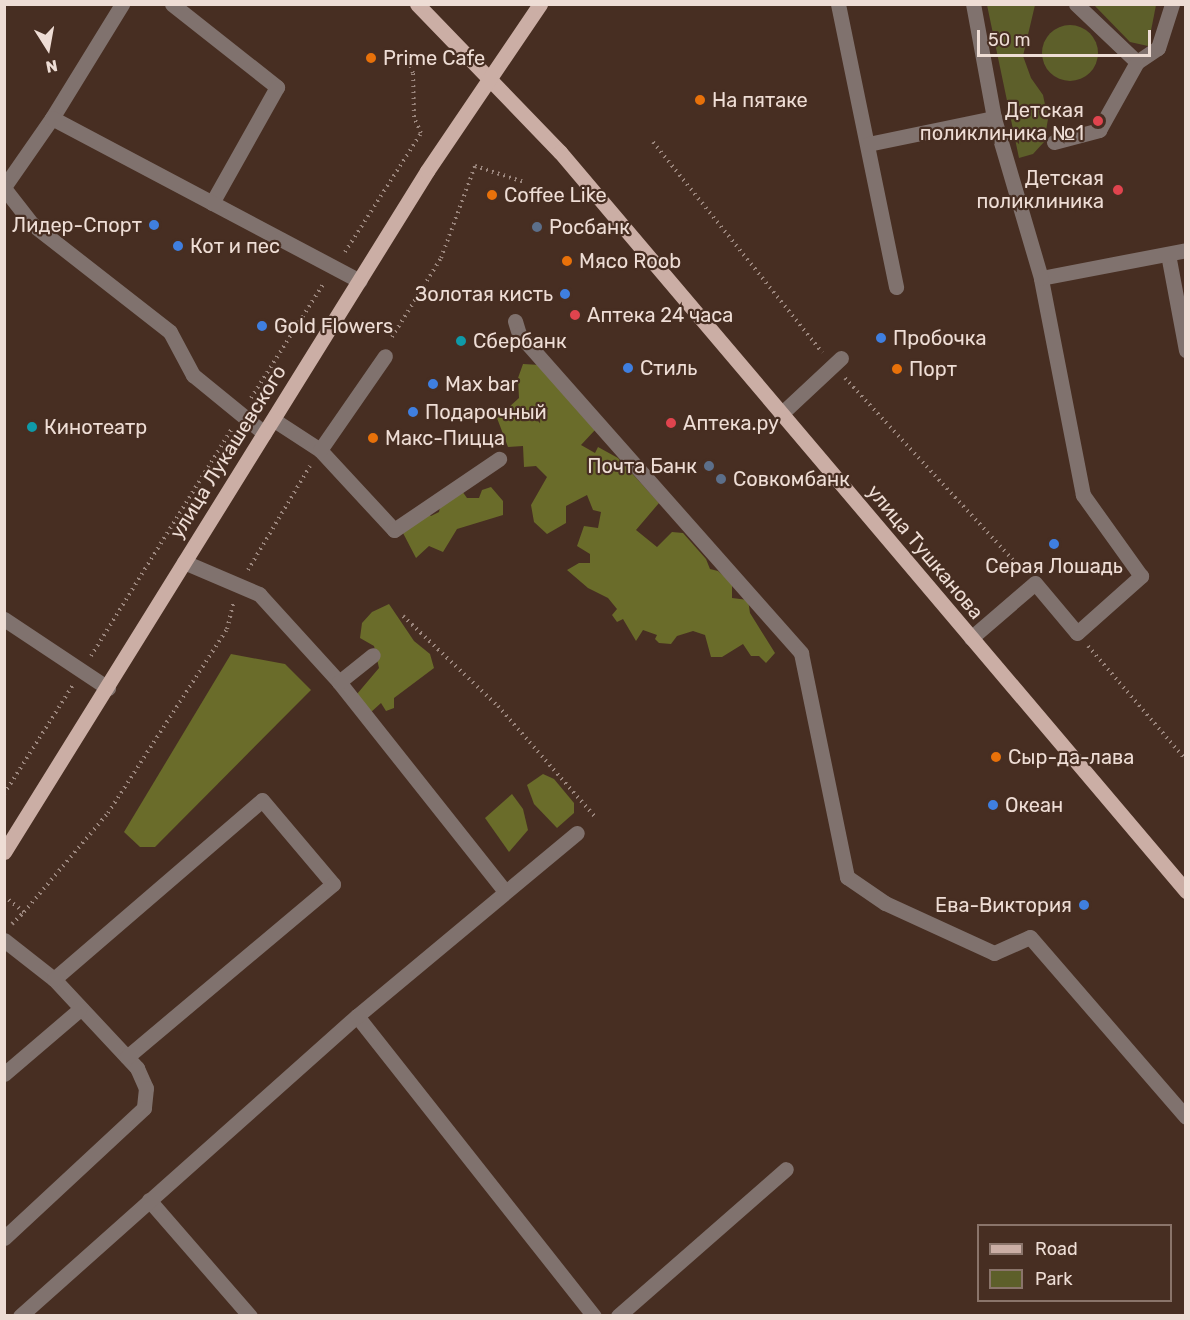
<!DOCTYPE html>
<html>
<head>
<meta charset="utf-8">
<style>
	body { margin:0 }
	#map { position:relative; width:1190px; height:1320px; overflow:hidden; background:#472e22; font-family:Rubik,sans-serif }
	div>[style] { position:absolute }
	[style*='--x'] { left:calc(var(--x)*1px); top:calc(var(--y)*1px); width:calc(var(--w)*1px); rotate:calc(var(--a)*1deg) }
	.green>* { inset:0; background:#5d5f2a }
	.round { border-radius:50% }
	.forest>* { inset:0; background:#6a6c2a }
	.path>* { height:4px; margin-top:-2px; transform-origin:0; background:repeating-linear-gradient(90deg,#9b867d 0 1.5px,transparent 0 6px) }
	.minor>* { height:15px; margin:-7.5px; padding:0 7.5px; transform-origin:7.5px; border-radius:7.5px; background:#80726e }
	.major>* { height:15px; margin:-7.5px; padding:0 7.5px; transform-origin:7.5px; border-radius:7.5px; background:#cbaea5 }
	.dots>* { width:16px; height:16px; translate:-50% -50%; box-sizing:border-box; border:3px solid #472e22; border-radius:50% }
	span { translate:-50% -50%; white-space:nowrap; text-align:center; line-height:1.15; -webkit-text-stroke:4.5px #472e22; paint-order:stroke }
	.poi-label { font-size:20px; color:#eeddd5 }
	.left { translate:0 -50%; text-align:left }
	.right { translate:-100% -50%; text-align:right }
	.street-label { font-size:20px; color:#eeddd5 }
	.frame { position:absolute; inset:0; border:6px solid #eeddd5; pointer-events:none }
	.legend { position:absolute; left:977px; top:1224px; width:195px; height:78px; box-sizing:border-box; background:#472e22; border:2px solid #8a746a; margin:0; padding:8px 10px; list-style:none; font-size:18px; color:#eeddd5 }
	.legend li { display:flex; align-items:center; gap:12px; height:30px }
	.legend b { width:30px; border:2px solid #8a746a }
	.north { position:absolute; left:18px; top:18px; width:60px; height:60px; -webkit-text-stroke:4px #472e22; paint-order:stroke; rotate:169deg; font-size:16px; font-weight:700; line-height:24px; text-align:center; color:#eeddd5 }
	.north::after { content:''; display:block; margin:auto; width:21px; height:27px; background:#eeddd5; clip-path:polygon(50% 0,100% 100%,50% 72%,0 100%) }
	.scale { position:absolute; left:977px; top:30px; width:174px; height:27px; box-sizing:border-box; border:3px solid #eeddd5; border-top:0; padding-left:8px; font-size:18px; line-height:21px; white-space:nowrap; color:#eeddd5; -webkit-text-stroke:4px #472e22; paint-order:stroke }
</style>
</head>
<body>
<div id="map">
	<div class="green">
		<i style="clip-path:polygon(987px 5px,1035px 5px,1023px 56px,1031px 78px,1043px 95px,1048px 119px,1044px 142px,1033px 154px,1019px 158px)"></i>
		<i style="clip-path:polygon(1094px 5px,1156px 5px,1148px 46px,1130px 42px)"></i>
		<i class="round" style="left:1042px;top:25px;width:56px;height:56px"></i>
	</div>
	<div class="forest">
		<i style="clip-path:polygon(523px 364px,540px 365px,595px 430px,581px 445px,595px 453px,598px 447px,618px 458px,659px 503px,636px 530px,657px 547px,672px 532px,683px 533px,706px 559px,710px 569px,718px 571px,732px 583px,732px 598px,748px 600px,750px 613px,775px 653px,766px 663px,759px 656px,751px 656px,743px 644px,722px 657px,711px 657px,705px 635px,693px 631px,677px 636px,671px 644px,659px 643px,655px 639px,657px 635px,643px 630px,636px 641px,623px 619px,617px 622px,612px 615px,617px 609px,608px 598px,588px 588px,567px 570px,579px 563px,590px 563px,590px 554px,577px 546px,584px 526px,598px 528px,601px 512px,593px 510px,587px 495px,566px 506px,566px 523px,547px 534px,534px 522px,531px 505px,547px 477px,536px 466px,524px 467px,523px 446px,508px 447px,497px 418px,519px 398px,518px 378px)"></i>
		<i style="clip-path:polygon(491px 487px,503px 501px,503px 515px,457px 529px,443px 552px,429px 546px,416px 558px,403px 533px,405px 524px,421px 509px,431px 516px,439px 512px,440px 507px,462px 491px,467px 498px,479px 498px,482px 490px)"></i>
		<i style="clip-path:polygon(389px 604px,414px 641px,430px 654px,434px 668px,394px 698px,394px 708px,386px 711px,381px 703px,370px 713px,357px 694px,379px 668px,374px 646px,360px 638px,362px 623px,372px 612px)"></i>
		<i style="clip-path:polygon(231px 654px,285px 664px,311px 690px,155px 847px,140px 847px,124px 832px)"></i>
		<i style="clip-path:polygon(543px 774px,554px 779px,574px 803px,574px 813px,557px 828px,534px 804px,527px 785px)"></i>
		<i style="clip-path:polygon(512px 794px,523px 809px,528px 830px,509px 852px,485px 818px)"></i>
	</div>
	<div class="path">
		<i style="--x:653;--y:142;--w:270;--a:51.2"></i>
		<i style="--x:345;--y:252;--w:141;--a:-57.4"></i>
		<i style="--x:421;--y:133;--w:17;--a:-114"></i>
		<i style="--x:414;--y:117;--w:44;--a:-91.3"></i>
		<i style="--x:413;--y:73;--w:24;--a:-109"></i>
		<i style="--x:392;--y:337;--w:93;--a:-58.2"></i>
		<i style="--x:441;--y:258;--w:98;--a:-69.7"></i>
		<i style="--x:475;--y:166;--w:52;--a:18.1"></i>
		<i style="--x:845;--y:378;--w:263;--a:47.3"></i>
		<i style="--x:251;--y:398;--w:136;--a:-57.6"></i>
		<i style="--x:248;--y:570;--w:121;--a:-59.2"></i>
		<i style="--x:403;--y:616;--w:131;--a:43.5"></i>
		<i style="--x:498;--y:706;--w:149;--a:48.8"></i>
		<i style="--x:1088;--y:646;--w:150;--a:49.3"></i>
		<i style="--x:91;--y:656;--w:266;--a:-58.2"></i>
		<i style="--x:4;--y:794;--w:129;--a:-57.7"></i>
		<i style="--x:4;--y:896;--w:26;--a:39"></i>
		<i style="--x:24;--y:912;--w:130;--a:-49.7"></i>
		<i style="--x:108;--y:813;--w:219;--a:-57.1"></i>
		<i style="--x:227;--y:629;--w:29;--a:-76"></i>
		<i style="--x:12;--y:924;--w:17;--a:-45"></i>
	</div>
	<div class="minor">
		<i style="--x:172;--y:4;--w:134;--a:38.3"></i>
		<i style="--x:277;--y:87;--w:133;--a:119.3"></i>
		<i style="--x:838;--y:4;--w:289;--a:78.4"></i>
		<i style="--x:1076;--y:4;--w:84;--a:43.6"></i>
		<i style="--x:1137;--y:62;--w:25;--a:-34"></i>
		<i style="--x:1158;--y:48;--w:46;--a:-72.3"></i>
		<i style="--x:52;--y:118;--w:134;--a:-58.4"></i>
		<i style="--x:1054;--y:142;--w:47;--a:-14.9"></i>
		<i style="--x:1099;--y:130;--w:78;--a:-60.8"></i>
		<i style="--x:868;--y:144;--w:129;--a:-11.7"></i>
		<i style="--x:4;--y:187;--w:84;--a:-55.2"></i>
		<i style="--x:52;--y:118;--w:348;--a:27.9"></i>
		<i style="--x:4;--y:188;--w:46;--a:52.1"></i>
		<i style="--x:32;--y:224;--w:175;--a:38"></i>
		<i style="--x:170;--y:332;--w:49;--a:61.9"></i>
		<i style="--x:193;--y:375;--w:92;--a:39.2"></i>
		<i style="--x:1168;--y:254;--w:98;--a:79.4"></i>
		<i style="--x:1041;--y:278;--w:148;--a:-10.9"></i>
		<i style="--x:515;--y:321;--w:14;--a:73"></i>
		<i style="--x:519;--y:334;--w:426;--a:48.5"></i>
		<i style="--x:801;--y:653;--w:229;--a:78.4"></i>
		<i style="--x:847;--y:877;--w:46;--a:34.4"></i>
		<i style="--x:885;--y:903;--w:120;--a:24.6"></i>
		<i style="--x:994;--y:953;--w:39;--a:-24"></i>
		<i style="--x:1030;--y:937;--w:238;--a:49.1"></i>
		<i style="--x:781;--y:414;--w:82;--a:-43"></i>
		<i style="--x:274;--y:420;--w:55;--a:33.1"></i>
		<i style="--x:320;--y:450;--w:109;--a:47.2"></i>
		<i style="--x:394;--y:530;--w:127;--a:-34.1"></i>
		<i style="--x:320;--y:450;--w:114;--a:-55.3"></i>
		<i style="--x:184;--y:562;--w:82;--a:23.1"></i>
		<i style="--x:259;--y:594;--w:119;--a:47.7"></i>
		<i style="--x:339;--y:682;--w:265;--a:51.6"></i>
		<i style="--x:4;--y:619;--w:125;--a:33.6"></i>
		<i style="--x:971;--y:638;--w:84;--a:-40.7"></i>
		<i style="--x:1035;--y:583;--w:65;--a:50"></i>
		<i style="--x:1077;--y:633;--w:86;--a:-41.7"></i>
		<i style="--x:1141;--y:576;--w:100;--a:-125.6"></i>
		<i style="--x:1083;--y:495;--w:221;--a:-101"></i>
		<i style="--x:1041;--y:278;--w:167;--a:-106.4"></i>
		<i style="--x:994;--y:118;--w:116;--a:-100.4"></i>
		<i style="--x:339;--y:682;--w:43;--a:-38.5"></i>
		<i style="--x:4;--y:940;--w:63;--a:38"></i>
		<i style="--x:54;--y:979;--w:122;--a:47"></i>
		<i style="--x:137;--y:1068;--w:22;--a:66"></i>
		<i style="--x:146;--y:1088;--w:20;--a:96"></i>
		<i style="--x:144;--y:1108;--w:191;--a:137.1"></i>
		<i style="--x:54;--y:979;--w:274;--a:-40.7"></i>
		<i style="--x:262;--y:800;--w:110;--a:49.8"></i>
		<i style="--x:333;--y:884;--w:269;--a:140"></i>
		<i style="--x:357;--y:1016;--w:382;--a:51.7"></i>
		<i style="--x:4;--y:1074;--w:99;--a:-40.5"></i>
		<i style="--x:149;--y:1200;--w:154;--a:49"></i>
		<i style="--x:20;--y:1316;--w:451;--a:-41.7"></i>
		<i style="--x:357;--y:1016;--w:286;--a:-39.8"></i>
		<i style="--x:618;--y:1316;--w:223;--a:-41.2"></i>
	</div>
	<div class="major">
		<i style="--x:417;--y:4;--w:206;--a:46"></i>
		<i style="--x:560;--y:152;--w:969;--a:49.73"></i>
		<i style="--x:4;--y:852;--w:802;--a:-58.15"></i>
		<i style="--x:427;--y:171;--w:202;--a:-55.9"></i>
	</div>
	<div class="dots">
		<i style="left:371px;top:58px;background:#e8710a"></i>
		<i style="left:700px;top:100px;background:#e8710a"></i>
		<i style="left:1098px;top:121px;background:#e0444e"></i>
		<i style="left:1118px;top:190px;background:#e0444e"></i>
		<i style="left:492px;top:195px;background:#e8710a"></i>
		<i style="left:154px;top:225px;background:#3f7fe0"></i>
		<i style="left:537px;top:227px;background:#5c6f8a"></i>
		<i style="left:178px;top:246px;background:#3f7fe0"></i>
		<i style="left:567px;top:261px;background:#e8710a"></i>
		<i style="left:565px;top:294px;background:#3f7fe0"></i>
		<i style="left:575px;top:315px;background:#e0444e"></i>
		<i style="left:262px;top:326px;background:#3f7fe0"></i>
		<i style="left:881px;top:338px;background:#3f7fe0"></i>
		<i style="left:461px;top:341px;background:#0f9aa8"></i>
		<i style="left:628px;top:368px;background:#3f7fe0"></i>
		<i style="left:897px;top:369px;background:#e8710a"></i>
		<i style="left:433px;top:384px;background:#3f7fe0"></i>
		<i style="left:413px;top:412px;background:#3f7fe0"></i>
		<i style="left:671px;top:423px;background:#e0444e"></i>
		<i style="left:32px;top:427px;background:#0f9aa8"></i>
		<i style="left:373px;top:438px;background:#e8710a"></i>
		<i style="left:709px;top:466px;background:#5c6f8a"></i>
		<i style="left:721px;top:479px;background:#5c6f8a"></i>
		<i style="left:1054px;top:544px;background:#3f7fe0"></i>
		<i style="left:996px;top:757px;background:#e8710a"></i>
		<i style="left:993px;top:805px;background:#3f7fe0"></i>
		<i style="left:1084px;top:905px;background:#3f7fe0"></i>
	</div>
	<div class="poi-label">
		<span class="left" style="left:383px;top:58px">Prime Cafe</span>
		<span class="left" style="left:712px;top:100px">На пятаке</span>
		<span class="right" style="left:1084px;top:122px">Детская<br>поликлиника №1</span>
		<span class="right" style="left:1104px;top:190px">Детская<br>поликлиника</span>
		<span class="left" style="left:504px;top:195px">Coffee Like</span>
		<span class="right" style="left:142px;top:225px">Лидер-Спорт</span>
		<span class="left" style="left:549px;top:227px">Росбанк</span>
		<span class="left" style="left:190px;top:246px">Кот и пес</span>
		<span class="left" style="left:579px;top:261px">Мясо Roob</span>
		<span class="right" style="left:553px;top:294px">Золотая кисть</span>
		<span class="left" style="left:587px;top:315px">Аптека 24 часа</span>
		<span class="left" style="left:274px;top:326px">Gold Flowers</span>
		<span class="left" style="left:893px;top:338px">Пробочка</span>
		<span class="left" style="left:473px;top:341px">Сбербанк</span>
		<span class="left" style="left:640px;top:368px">Стиль</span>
		<span class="left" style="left:909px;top:369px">Порт</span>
		<span class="left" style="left:445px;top:384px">Max bar</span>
		<span class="left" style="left:425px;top:412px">Подарочный</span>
		<span class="left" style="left:683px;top:423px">Аптека.ру</span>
		<span class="left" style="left:44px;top:427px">Кинотеатр</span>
		<span class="left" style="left:385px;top:438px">Макс-Пицца</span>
		<span class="right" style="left:697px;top:466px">Почта Банк</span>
		<span class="left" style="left:733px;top:479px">Совкомбанк</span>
		<span style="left:1054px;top:566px">Серая Лошадь</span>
		<span class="left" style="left:1008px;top:757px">Сыр-да-лава</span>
		<span class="left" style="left:1005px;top:805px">Океан</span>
		<span class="right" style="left:1072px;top:905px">Ева-Виктория</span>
	</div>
	<div class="street-label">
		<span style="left:228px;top:452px;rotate:-58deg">улица Лукашевского</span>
		<span style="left:925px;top:552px;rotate:50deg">улица Тушканова</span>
	</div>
	<div class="frame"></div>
	<ul class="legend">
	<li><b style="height:8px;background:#cbaea5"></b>Road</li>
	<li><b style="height:16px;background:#5d5f2a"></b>Park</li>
	</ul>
	<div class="north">N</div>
	<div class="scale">50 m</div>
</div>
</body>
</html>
